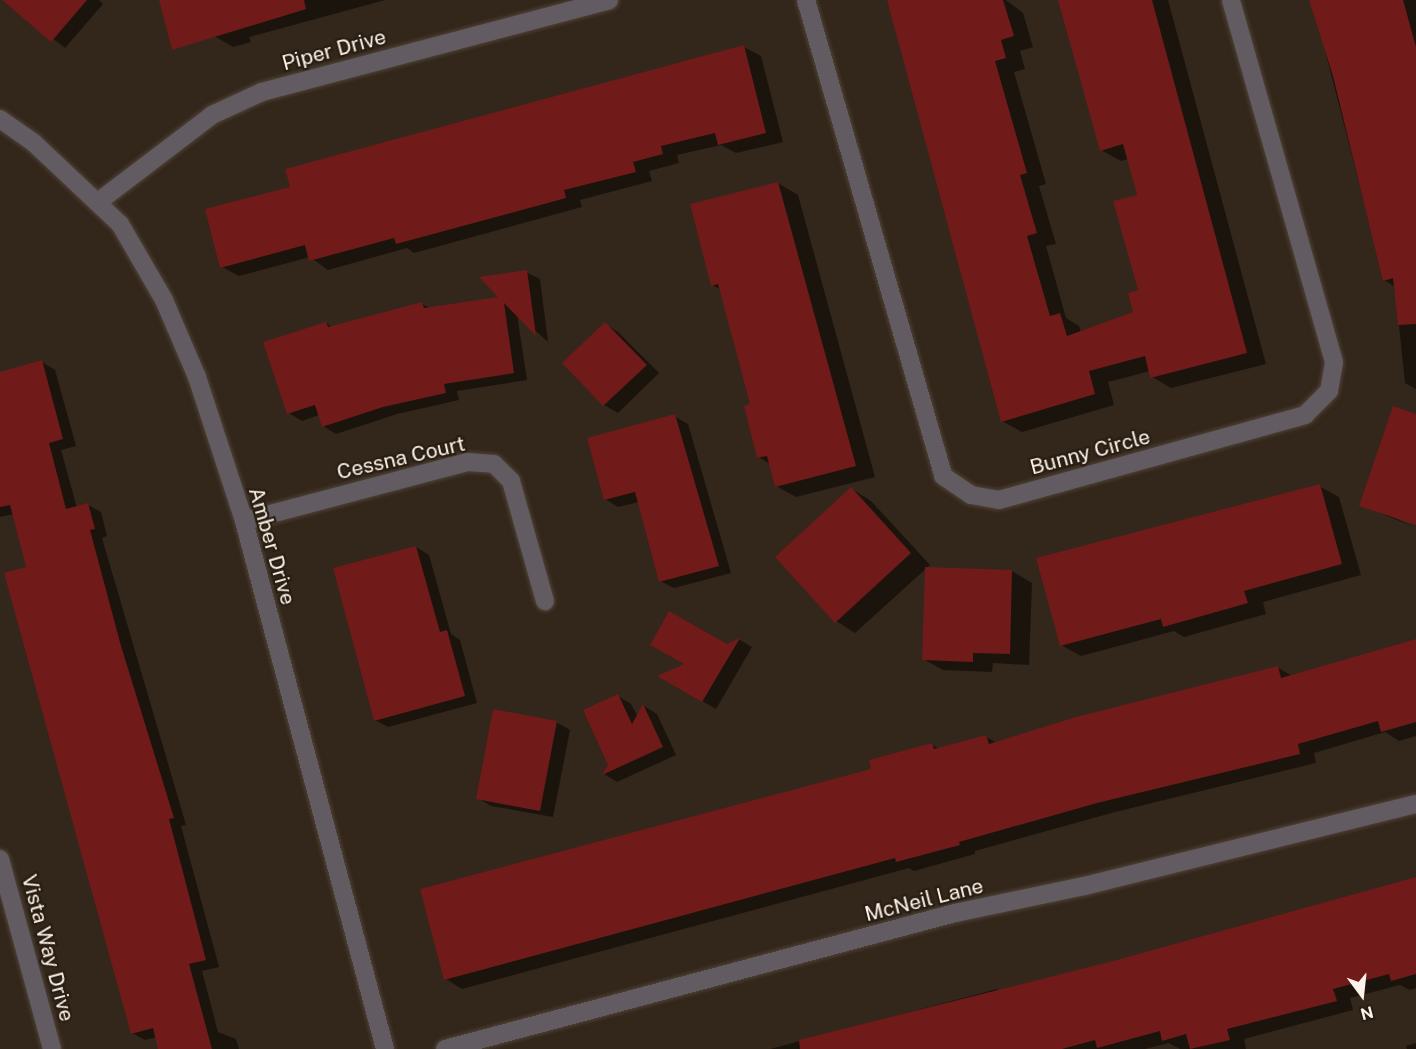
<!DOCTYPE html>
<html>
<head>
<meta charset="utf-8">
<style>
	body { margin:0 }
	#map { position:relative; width:1416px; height:1049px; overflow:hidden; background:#33261a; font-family:"Public Sans",sans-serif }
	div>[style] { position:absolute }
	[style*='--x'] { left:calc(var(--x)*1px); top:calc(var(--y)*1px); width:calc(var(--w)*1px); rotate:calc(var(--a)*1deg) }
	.shadow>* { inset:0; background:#0007 }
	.building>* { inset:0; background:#701a19 }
	.roads { filter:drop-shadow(0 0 2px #4f4337) drop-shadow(0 0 2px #4f4337) }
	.minor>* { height:18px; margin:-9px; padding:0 9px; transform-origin:9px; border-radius:9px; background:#625c62 }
	.tertiary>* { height:18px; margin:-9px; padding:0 9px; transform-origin:9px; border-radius:9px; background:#625c62 }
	span { translate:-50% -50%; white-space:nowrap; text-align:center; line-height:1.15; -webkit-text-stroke:4.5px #291d11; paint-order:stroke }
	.street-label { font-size:21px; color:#fbf3eb }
	.north { position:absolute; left:1332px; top:965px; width:60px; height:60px; -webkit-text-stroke:4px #291d11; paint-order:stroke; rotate:165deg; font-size:16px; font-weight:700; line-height:24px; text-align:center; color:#fbf3eb }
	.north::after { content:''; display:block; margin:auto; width:21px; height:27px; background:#fbf3eb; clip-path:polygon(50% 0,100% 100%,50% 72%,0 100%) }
</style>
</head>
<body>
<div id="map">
	<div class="shadow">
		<i style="clip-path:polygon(4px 0,99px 0,103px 4px,65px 48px)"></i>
		<i style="clip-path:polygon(180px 0,385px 0,249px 37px,251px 42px,233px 47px,216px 37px)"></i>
		<i style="clip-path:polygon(894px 0,1006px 0,1023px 13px,1033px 47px,1020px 51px,1025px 69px,1014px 72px,1046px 184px,1039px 186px,1056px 244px,1046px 246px,1066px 318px,1079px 326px,1081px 332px,1135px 313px,1140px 291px,1139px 196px,1128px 159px,1121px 161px,1101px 150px,1060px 0,1168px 0,1266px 364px,1171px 388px,1152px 377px,1150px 371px,1108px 382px,1114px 405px,1022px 432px,1002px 421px)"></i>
		<i style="clip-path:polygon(1312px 0,1416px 0,1416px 389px,1405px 383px,1395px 287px,1384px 280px)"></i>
		<i style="clip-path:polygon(744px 47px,761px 56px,783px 142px,736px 153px,721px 145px,677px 155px,679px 163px,649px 171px,652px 181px,580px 200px,582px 207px,414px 253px,407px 248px,328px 270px,310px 257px,239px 276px,222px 267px,291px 188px)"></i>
		<i style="clip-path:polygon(778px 183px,798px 195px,875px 477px,796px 497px,776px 486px,770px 464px,759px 457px,752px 405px,721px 290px,712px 285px)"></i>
		<i style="clip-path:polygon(526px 272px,540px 279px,548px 342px,517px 314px,527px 380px,457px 391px,459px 400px,397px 414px,336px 434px,323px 426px,319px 415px,302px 421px,289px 413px,326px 323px,333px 328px,422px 304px,430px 308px,501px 298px)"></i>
		<i style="clip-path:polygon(605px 324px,618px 332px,659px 373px,618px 413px,604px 405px,564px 363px)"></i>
		<i style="clip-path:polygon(42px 362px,55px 370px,76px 446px,61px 450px,77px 508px,88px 505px,101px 512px,107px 536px,102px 538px,186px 825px,181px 826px,219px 967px,202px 971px,218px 1032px,236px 1039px,239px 1049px,160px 1049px,157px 1037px,145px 1040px,132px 1033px,28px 568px,14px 514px,0 517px,0 373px)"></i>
		<i style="clip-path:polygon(1416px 415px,1416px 523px,1380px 511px,1416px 528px,1361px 505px)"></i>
		<i style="clip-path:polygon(674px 416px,688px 424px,731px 573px,674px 588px,660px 581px,639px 502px,618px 507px,605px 499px)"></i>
		<i style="clip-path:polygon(1319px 486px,1339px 497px,1361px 575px,1263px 602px,1266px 614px,1184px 637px,1174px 631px,1081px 656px,1061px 645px)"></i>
		<i style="clip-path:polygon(852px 489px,871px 501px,930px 565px,855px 633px,836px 621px)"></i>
		<i style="clip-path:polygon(416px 547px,429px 555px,451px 634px,460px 640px,477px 703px,388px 727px,375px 720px)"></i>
		<i style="clip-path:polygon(1012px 571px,1032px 583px,1029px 665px,993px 663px,992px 672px,943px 670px,923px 659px)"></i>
		<i style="clip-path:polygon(740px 640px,752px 647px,716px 709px,660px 677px)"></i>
		<i style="clip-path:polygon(1416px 641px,1416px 736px,1399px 741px,1385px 732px,1314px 753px,1316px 763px,1115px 812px,975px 851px,975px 854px,914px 871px,909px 868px,462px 989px,446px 979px,873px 770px,932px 745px,940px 749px,986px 737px,997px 743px,1277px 667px,1292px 676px)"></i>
		<i style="clip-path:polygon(618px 696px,631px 704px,638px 717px,644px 706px,657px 714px,676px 755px,617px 782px,604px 774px,610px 765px)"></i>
		<i style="clip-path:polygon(556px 722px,570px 730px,553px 817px,491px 806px,478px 798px)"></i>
		<i style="clip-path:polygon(1416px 880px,1416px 988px,1410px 990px,1400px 985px,1350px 998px,1353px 1010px,1244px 1039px,1246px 1049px,1180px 1049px,1169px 1043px,1145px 1049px,770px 1049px,997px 989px,1003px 992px)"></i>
		<i style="clip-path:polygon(1416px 1043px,1416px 1049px,1407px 1049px,1406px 1046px)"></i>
	</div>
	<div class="building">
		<i style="clip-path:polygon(2px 0,87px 0,51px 42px)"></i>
		<i style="clip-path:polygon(159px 0,304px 0,306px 9px,172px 50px)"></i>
		<i style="clip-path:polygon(887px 0,1003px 0,1014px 36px,1001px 40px,1006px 58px,995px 61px,1027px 173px,1020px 175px,1037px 233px,1027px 236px,1050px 316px,1060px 313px,1067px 336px,1133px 312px,1128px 293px,1138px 290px,1113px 201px,1137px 195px,1123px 144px,1100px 151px,1058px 0,1152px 0,1247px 353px,1150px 378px,1145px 356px,1089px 371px,1095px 394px,1001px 422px)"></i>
		<i style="clip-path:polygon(1309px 0,1403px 0,1416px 47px,1416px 324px,1398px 325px,1393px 278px,1383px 281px,1333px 76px)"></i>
		<i style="clip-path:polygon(744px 45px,766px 133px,718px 145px,715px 133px,661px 146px,663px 154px,633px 162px,636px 172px,564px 190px,566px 198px,396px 244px,394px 238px,309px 261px,305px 245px,220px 268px,205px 209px,290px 187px,285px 169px)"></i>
		<i style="clip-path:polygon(778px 182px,856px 466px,775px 487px,767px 456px,757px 458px,744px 406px,750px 404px,718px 284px,711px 286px,690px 204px)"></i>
		<i style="clip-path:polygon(527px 270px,536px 336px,504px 303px,514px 373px,444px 384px,446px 393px,383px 407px,322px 427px,315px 405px,287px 414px,263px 342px,326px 322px,328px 327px,422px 302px,424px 308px,498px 297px,479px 277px)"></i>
		<i style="clip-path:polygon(605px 322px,647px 365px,603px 406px,562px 363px)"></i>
		<i style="clip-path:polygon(42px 360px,63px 439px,49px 443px,66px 509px,88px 503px,95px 529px,90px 530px,121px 646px,174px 818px,169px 819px,206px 960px,189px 964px,212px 1049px,158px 1049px,153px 1028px,131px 1034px,4px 573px,26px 567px,10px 505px,0 507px,0 372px)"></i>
		<i style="clip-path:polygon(1393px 406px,1416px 414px,1416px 525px,1359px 506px)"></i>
		<i style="clip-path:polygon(675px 414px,719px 566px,659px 582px,635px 492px,604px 500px,587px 438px)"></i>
		<i style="clip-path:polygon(1320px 484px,1342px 564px,1244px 591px,1248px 603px,1163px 627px,1161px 619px,1060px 646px,1036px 558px)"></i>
		<i style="clip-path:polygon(851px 487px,911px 553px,835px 623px,775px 557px)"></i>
		<i style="clip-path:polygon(416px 546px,440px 632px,447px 630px,465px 696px,374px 721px,333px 568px)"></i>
		<i style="clip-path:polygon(925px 567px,1012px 570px,1010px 654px,973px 653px,973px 662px,922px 660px)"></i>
		<i style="clip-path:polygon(669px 611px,727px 644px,740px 638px,702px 702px,657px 676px,684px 664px,650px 645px)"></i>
		<i style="clip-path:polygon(1416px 639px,1416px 722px,1381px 732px,1378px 721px,1298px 744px,1300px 754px,1097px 803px,959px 842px,960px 845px,896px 862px,895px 858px,444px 980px,420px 889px,871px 769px,869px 760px,932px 743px,934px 749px,986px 735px,989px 744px,1076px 717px,1278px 666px,1281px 678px)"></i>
		<i style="clip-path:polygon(618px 694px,632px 724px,643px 704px,663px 747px,602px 775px,608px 765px,583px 710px)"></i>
		<i style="clip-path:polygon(493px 709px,557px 721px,540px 811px,476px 799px)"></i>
		<i style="clip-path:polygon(1416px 877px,1416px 974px,1391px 981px,1389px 974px,1333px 989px,1337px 1001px,1227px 1029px,1230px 1040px,1190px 1049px,1186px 1034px,1162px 1041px,1160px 1031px,1097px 1048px,1095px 1040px,1062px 1049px,800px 1049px,799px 1040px,1113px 961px)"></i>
	</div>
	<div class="roads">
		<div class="minor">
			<i style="--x:806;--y:0;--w:495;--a:73.9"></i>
			<i style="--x:943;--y:476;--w:34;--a:34"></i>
			<i style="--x:971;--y:495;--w:28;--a:10"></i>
			<i style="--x:999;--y:500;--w:318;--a:-15.5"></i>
			<i style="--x:1305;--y:415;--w:34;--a:-45"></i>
			<i style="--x:1329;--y:391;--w:29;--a:-80"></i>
			<i style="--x:1334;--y:362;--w:376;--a:-105.9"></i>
			<i style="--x:98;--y:202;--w:143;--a:-37.3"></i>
			<i style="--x:212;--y:115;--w:55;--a:-24.7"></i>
			<i style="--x:262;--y:92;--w:359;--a:-14.8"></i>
			<i style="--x:244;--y:521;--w:231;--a:-14.8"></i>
			<i style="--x:467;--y:462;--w:27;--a:4"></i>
			<i style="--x:494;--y:464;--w:24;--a:45"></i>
			<i style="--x:511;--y:481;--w:125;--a:74.2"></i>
			<i style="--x:0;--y:859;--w:197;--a:74.7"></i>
			<i style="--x:445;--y:1049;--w:528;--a:-14.93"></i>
			<i style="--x:955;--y:913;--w:132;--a:-11.8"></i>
			<i style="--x:1084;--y:886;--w:342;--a:-13.9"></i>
		</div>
		<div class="tertiary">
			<i style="--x:0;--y:119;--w:42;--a:35.2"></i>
			<i style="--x:34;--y:143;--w:118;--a:43.3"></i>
			<i style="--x:120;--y:224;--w:88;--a:59.9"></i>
			<i style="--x:164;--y:300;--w:84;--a:66.8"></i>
			<i style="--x:197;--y:377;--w:151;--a:71.9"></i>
			<i style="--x:244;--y:521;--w:547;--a:75.05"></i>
		</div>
	</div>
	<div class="street-label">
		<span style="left:334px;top:50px;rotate:-15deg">Piper Drive</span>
		<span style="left:1090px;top:452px;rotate:-15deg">Bunny Circle</span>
		<span style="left:401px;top:458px;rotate:-13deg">Cessna Court</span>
		<span style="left:272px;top:546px;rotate:74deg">Amber Drive</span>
		<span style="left:924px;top:900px;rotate:-14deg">McNeil Lane</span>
		<span style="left:48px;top:948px;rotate:75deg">Vista Way Drive</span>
	</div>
	<div class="north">N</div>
</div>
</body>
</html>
